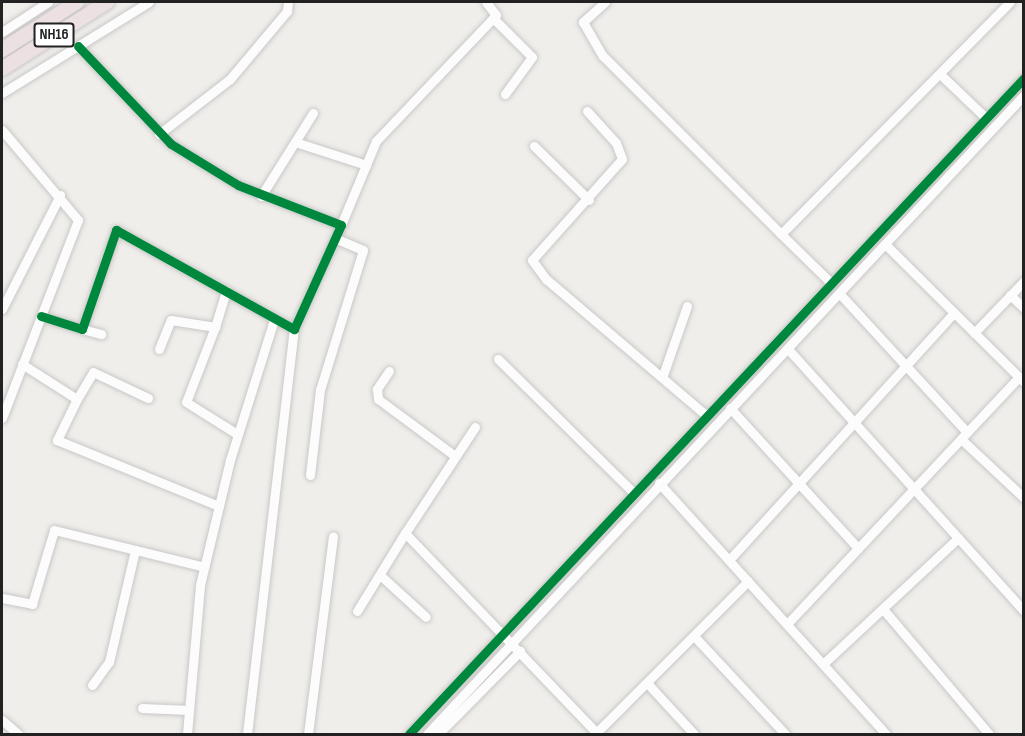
<!DOCTYPE html>
<html>
<head>
<meta charset="utf-8">
<style>
	body { margin:0 }
	#map { position:relative; width:1025px; height:736px; overflow:hidden; background:#f0eeeb; font-family:"Sofia Sans Condensed",sans-serif }
	div>[style] { position:absolute }
	[style*='--x'] { left:calc(var(--x)*1px); top:calc(var(--y)*1px); width:calc(var(--w)*1px); rotate:calc(var(--a)*1deg) }
	.roads { filter:drop-shadow(0 0 2px #c9c8c7) drop-shadow(0 0 2px #c9c8c7) }
	.minor>* { height:9px; margin:-4.5px; padding:0 4.5px; transform-origin:4.5px; border-radius:4.5px; background:#fdfcfc }
	.highway>* { height:14px; margin:-7px; padding:0 7px; transform-origin:7px; border-radius:7px; background:#ece0e2 }
	.cycleway>* { height:9px; margin:-4.5px; padding:0 4.5px; transform-origin:4.5px; border-radius:4.5px; background:#00873e }
	span { translate:-50% -50%; white-space:nowrap; text-align:center; line-height:1.15; -webkit-text-stroke:4.5px #fff; paint-order:stroke }
	.shield-label span { padding:2px 4px; background:#fff; border:2px solid; border-radius:4px; -webkit-text-stroke-width:0 }
	.shield-label { font-size:15px; color:#222; font-weight:700 }
	.frame { position:absolute; inset:0; border:3px solid #222; pointer-events:none }
</style>
</head>
<body>
<div id="map">
	<div class="roads">
		<div class="minor">
			<i style="--x:605;--y:2;--w:30;--a:138"></i>
			<i style="--x:583;--y:22;--w:39;--a:60"></i>
			<i style="--x:603;--y:56;--w:252;--a:45"></i>
			<i style="--x:781;--y:234;--w:326;--a:-45.4"></i>
			<i style="--x:493;--y:18;--w:55;--a:45"></i>
			<i style="--x:532;--y:57;--w:46;--a:126.1"></i>
			<i style="--x:2;--y:32;--w:55;--a:-33.1"></i>
			<i style="--x:940;--y:74;--w:64;--a:43.7"></i>
			<i style="--x:2;--y:93;--w:173;--a:-31.8"></i>
			<i style="--x:587;--y:111;--w:43;--a:47.8"></i>
			<i style="--x:616;--y:143;--w:17;--a:69"></i>
			<i style="--x:622;--y:159;--w:135;--a:131.7"></i>
			<i style="--x:532;--y:260;--w:24;--a:54"></i>
			<i style="--x:546;--y:279;--w:210;--a:40.4"></i>
			<i style="--x:2;--y:130;--w:118;--a:49.8"></i>
			<i style="--x:78;--y:220;--w:212;--a:111"></i>
			<i style="--x:159;--y:134;--w:90;--a:-37.8"></i>
			<i style="--x:230;--y:79;--w:89;--a:-50"></i>
			<i style="--x:287;--y:11;--w:9;--a:-84"></i>
			<i style="--x:295;--y:142;--w:75;--a:17.9"></i>
			<i style="--x:534;--y:146;--w:77;--a:44.5"></i>
			<i style="--x:261;--y:196;--w:98;--a:-57.9"></i>
			<i style="--x:341;--y:225;--w:91;--a:-67.4"></i>
			<i style="--x:376;--y:141;--w:174;--a:-46.4"></i>
			<i style="--x:496;--y:15;--w:16;--a:-128"></i>
			<i style="--x:781;--y:234;--w:70;--a:44.4"></i>
			<i style="--x:885;--y:244;--w:196;--a:44.8"></i>
			<i style="--x:839;--y:293;--w:189;--a:47.4"></i>
			<i style="--x:1010;--y:295;--w:19;--a:43"></i>
			<i style="--x:2;--y:309;--w:128;--a:-63"></i>
			<i style="--x:41;--y:316;--w:43;--a:17.6"></i>
			<i style="--x:82;--y:329;--w:105;--a:-71"></i>
			<i style="--x:116;--y:230;--w:204;--a:29.1"></i>
			<i style="--x:294;--y:329;--w:114;--a:-65.7"></i>
			<i style="--x:341;--y:225;--w:110;--a:-158.8"></i>
			<i style="--x:238;--y:185;--w:79;--a:-148.5"></i>
			<i style="--x:171;--y:144;--w:135;--a:-133.5"></i>
			<i style="--x:215;--y:327;--w:80;--a:111.1"></i>
			<i style="--x:186;--y:402;--w:60;--a:32.1"></i>
			<i style="--x:82;--y:329;--w:20;--a:15"></i>
			<i style="--x:974;--y:333;--w:72;--a:-46.1"></i>
			<i style="--x:159;--y:349;--w:31;--a:-68"></i>
			<i style="--x:171;--y:320;--w:45;--a:9"></i>
			<i style="--x:215;--y:327;--w:38;--a:-73"></i>
			<i style="--x:788;--y:349;--w:353;--a:48"></i>
			<i style="--x:498;--y:359;--w:191;--a:44.6"></i>
			<i style="--x:22;--y:364;--w:65;--a:32.5"></i>
			<i style="--x:77;--y:399;--w:31;--a:-59"></i>
			<i style="--x:93;--y:372;--w:61;--a:25.3"></i>
			<i style="--x:389;--y:371;--w:22;--a:124"></i>
			<i style="--x:377;--y:389;--w:10;--a:84"></i>
			<i style="--x:378;--y:399;--w:96;--a:36.5"></i>
			<i style="--x:663;--y:375;--w:73;--a:-70.8"></i>
			<i style="--x:77;--y:399;--w:46;--a:116"></i>
			<i style="--x:57;--y:440;--w:175;--a:22.2"></i>
			<i style="--x:730;--y:408;--w:190;--a:47.6"></i>
			<i style="--x:475;--y:427;--w:127;--a:123.4"></i>
			<i style="--x:405;--y:533;--w:279;--a:46.2"></i>
			<i style="--x:961;--y:439;--w:86;--a:43.1"></i>
			<i style="--x:310;--y:475;--w:86;--a:-83.3"></i>
			<i style="--x:320;--y:390;--w:146;--a:-72.9"></i>
			<i style="--x:363;--y:250;--w:30;--a:-157"></i>
			<i style="--x:659;--y:483;--w:338;--a:47.9"></i>
			<i style="--x:729;--y:560;--w:334;--a:-47.7"></i>
			<i style="--x:380;--y:575;--w:62;--a:42.4"></i>
			<i style="--x:2;--y:598;--w:31;--a:11"></i>
			<i style="--x:32;--y:604;--w:77;--a:-73.4"></i>
			<i style="--x:54;--y:530;--w:155;--a:13.8"></i>
			<i style="--x:883;--y:609;--w:164;--a:49.7"></i>
			<i style="--x:357;--y:611;--w:92;--a:-58.4"></i>
			<i style="--x:787;--y:624;--w:339;--a:-46.8"></i>
			<i style="--x:694;--y:636;--w:134;--a:47.1"></i>
			<i style="--x:823;--y:664;--w:185;--a:-43"></i>
			<i style="--x:647;--y:683;--w:69;--a:47.3"></i>
			<i style="--x:92;--y:685;--w:29;--a:-54"></i>
			<i style="--x:109;--y:662;--w:115;--a:-76.9"></i>
			<i style="--x:142;--y:708;--w:47;--a:2.4"></i>
			<i style="--x:2;--y:720;--w:21;--a:41"></i>
			<i style="--x:596;--y:733;--w:215;--a:-45"></i>
			<i style="--x:187;--y:734;--w:150;--a:-85"></i>
			<i style="--x:200;--y:585;--w:129;--a:-76.5"></i>
			<i style="--x:230;--y:460;--w:147;--a:-72.6"></i>
			<i style="--x:247;--y:734;--w:408;--a:-83.4"></i>
			<i style="--x:308;--y:734;--w:199;--a:-82.8"></i>
			<i style="--x:409;--y:734;--w:899;--a:-46.85"></i>
			<i style="--x:427;--y:734;--w:874;--a:-46.95"></i>
			<i style="--x:438;--y:734;--w:117;--a:-45.3"></i>
		</div>
		<div class="highway">
			<i style="--x:2;--y:50;--w:89;--a:-32.6"></i>
			<i style="--x:2;--y:69;--w:125;--a:-32.5"></i>
		</div>
	</div>
	<div class="cycleway">
		<i style="--x:41;--y:316;--w:43;--a:17.6"></i>
		<i style="--x:82;--y:329;--w:105;--a:-71"></i>
		<i style="--x:116;--y:230;--w:204;--a:29.1"></i>
		<i style="--x:294;--y:329;--w:114;--a:-65.7"></i>
		<i style="--x:341;--y:225;--w:110;--a:-158.8"></i>
		<i style="--x:238;--y:185;--w:79;--a:-148.5"></i>
		<i style="--x:171;--y:144;--w:135;--a:-133.5"></i>
		<i style="--x:409;--y:734;--w:899;--a:-46.85"></i>
	</div>
	<div class="shield-label">
		<span style="left:54px;top:35px">NH16</span>
	</div>
	<div class="frame"></div>
</div>
</body>
</html>
